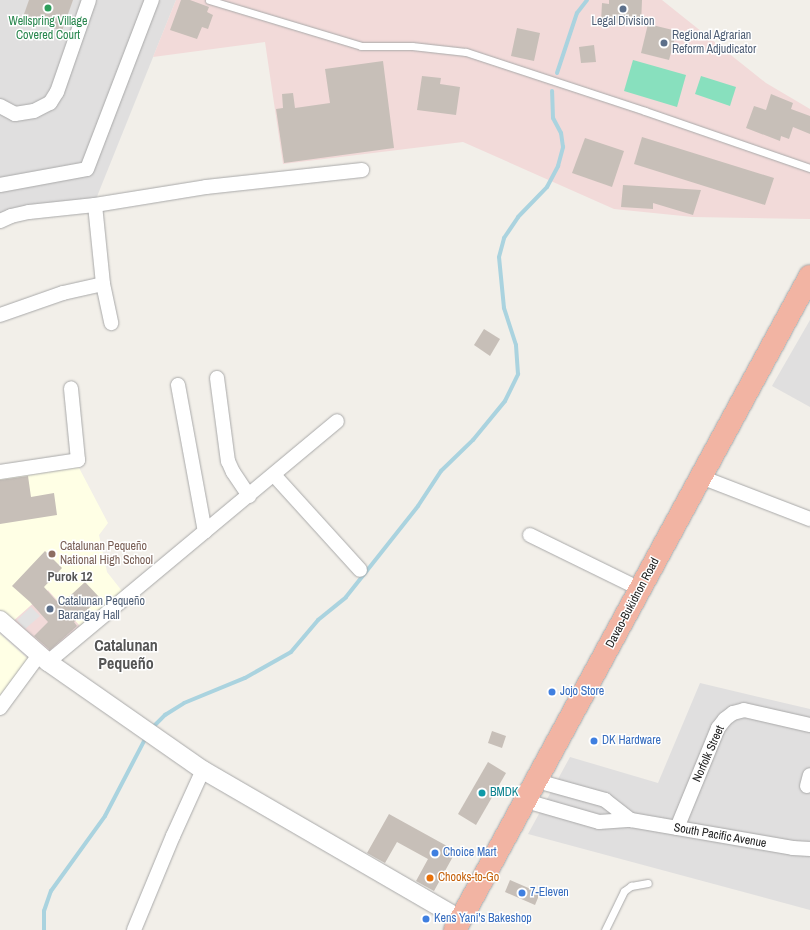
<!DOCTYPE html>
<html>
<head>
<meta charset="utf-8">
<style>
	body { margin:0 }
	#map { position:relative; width:810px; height:930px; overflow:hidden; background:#f2efe9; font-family:"Archivo Narrow",sans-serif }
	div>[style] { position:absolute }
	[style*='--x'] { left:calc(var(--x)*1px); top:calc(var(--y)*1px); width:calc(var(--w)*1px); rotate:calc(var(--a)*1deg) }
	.residential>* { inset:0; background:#e0dfdf }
	.commercial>* { inset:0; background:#f2dad9 }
	.education>* { inset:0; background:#ffffe5 }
	.pitch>* { inset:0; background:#88e0be }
	.parking>* { inset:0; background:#e2e2e2 }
	.stream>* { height:4px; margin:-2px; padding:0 2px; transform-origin:2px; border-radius:2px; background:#aad3df }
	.building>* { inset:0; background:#c7bfb8 }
	.roads { filter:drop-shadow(0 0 1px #a9a9a9) drop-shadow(0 0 1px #a9a9a9) }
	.service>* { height:7px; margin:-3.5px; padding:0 3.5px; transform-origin:3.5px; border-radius:3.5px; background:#fff }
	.minor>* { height:14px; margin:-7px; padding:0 7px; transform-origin:7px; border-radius:7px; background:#fff }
	.tertiary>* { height:18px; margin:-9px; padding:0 9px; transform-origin:9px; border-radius:9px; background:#fff }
	.trunk>* { height:22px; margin:-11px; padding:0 11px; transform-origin:11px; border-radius:11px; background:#f2b4a3 }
	.dots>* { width:11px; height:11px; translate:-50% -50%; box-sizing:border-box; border:2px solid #fff; border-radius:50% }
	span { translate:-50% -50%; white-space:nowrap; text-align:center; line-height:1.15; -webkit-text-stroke:3px #fff; paint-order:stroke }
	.leisure-label { font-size:12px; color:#27864d }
	.service-label { font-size:12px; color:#4e5e75 }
	.left { translate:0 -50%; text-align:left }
	.education-label { font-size:12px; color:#785e54 }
	.street-label { font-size:12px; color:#222 }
	.shop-label { font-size:12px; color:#366cbe }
	.culture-label { font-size:12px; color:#0d838f }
	.food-label { font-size:12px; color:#c56008 }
	.neighbourhood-label { font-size:13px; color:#555; font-weight:700 }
	.district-label { font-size:16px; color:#555; font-weight:700 }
</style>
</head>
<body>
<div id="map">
	<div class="residential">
		<i style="clip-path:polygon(0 0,176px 0,96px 199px,0 215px)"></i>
		<i style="clip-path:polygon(810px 320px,810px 407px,772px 386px)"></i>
		<i style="clip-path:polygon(700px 683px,810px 709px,810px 910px,528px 834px,570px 757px,658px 783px)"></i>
	</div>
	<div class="commercial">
		<i style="clip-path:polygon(176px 0,662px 0,766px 83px,810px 109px,810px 219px,693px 217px,614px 209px,463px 142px,283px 164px,265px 42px,153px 57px)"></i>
		<i style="clip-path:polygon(48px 590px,80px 626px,48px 654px,12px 622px)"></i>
	</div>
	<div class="education">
		<i style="clip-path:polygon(77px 464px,108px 523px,99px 535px,107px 572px,122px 591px,80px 626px,48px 590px,12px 622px,0 611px,0 476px)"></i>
		<i style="clip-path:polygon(0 634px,28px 659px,0 696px)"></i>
	</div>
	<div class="pitch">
		<i style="clip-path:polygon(633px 60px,686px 75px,677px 107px,624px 91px)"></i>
		<i style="clip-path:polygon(701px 76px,736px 87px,730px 106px,695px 94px)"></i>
	</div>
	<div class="parking">
		<i style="clip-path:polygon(31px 607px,40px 616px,25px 629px,17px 620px)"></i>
	</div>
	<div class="stream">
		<i style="--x:557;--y:73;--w:63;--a:-71.6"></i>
		<i style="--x:577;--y:13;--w:16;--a:-52"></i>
		<i style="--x:154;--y:726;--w:16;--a:-45"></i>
		<i style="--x:165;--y:715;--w:22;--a:-32"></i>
		<i style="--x:184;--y:703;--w:66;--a:-22.3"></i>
		<i style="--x:245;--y:678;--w:53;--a:-29.5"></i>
		<i style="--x:291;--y:652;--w:42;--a:-49.8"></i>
		<i style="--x:318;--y:620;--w:36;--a:-39"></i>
		<i style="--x:346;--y:597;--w:116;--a:-51.6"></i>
		<i style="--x:418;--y:506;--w:42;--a:-56.7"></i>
		<i style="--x:441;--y:471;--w:45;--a:-44.1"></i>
		<i style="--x:473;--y:440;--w:50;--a:-50.6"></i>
		<i style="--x:505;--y:401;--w:30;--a:-64"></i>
		<i style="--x:518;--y:374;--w:29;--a:-94"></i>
		<i style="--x:516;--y:345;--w:39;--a:-108"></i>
		<i style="--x:504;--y:308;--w:51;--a:-95.6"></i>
		<i style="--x:499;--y:257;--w:20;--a:-75"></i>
		<i style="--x:504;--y:238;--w:25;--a:-56"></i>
		<i style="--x:518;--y:217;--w:42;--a:-46"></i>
		<i style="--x:547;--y:187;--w:24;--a:-62"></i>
		<i style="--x:558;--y:166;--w:20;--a:-75"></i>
		<i style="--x:563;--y:147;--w:14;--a:-98"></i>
		<i style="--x:561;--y:133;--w:17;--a:-118"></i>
		<i style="--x:553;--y:118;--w:27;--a:-92"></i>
		<i style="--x:44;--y:930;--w:19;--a:-90"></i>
		<i style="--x:44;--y:911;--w:21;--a:-71"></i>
		<i style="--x:51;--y:891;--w:92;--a:-54.2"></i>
		<i style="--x:105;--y:816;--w:87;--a:-62.5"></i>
	</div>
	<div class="building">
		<i style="clip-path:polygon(29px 0,73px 0,62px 31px,23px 17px)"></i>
		<i style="clip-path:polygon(181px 0,190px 0,209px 7px,207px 12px,213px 15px,208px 29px,202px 27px,197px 39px,170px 30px)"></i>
		<i style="clip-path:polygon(609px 0,642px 0,641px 25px,601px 22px,602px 3px,609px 4px)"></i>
		<i style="clip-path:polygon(648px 24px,677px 31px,669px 60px,641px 53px)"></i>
		<i style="clip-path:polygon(517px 28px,540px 33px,534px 61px,511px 56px)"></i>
		<i style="clip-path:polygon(594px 45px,596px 62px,581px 63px,579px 47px)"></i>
		<i style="clip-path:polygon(383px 61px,394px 148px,284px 163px,276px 109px,283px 108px,282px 94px,293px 93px,295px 108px,330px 103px,325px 69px)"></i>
		<i style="clip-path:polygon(422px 76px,441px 78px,440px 84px,460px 87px,456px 115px,417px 110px)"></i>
		<i style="clip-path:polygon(771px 94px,793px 103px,791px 109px,810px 116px,810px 134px,793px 127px,789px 139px,781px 136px,780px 141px,746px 128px,754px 106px,766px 110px)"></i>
		<i style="clip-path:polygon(642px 137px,774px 178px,765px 205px,634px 164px)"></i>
		<i style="clip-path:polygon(585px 138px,624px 151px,612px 187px,572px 173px)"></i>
		<i style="clip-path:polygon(623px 185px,701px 190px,693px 215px,653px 203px,653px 209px,621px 207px)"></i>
		<i style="clip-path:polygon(484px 329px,500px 339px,490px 356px,474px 345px)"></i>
		<i style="clip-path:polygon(28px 476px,31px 497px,54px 493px,57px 515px,0 524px,0 480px)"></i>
		<i style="clip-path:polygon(45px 551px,62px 568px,44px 587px,60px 605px,85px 582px,100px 598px,74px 622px,77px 626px,50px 650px,34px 636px,48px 622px,30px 602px,12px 586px)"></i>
		<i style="clip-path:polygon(492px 731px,506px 736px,502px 748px,488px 743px)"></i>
		<i style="clip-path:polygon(488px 762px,506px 773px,476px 825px,458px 814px)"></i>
		<i style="clip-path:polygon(389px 814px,456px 851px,434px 891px,416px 881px,428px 859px,397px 842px,385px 863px,367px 853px)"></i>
		<i style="clip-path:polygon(510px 880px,540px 893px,535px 905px,505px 892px)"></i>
	</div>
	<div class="roads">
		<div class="service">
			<i style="--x:209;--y:0;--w:159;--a:16.8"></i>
			<i style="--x:361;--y:46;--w:51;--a:0"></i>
			<i style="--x:412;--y:46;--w:54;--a:6.3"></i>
			<i style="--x:466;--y:52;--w:188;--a:18.2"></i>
			<i style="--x:645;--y:111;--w:175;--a:19.1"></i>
			<i style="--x:605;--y:930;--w:43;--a:-64"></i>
			<i style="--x:624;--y:891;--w:9;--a:-36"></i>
			<i style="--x:631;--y:886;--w:17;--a:-10"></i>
		</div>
		<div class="minor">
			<i style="--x:0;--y:106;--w:17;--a:28"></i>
			<i style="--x:15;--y:114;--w:19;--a:-9"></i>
			<i style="--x:34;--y:111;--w:18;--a:-27"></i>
			<i style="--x:50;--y:103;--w:13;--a:-58"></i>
			<i style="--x:57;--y:92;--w:97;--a:-70.8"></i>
			<i style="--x:0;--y:185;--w:88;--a:-10.4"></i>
			<i style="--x:87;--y:169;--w:181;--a:-69"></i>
			<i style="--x:95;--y:205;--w:79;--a:84.2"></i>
			<i style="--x:103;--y:284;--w:40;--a:78"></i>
			<i style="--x:0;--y:221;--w:12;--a:-24"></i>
			<i style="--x:11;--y:216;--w:18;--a:-13"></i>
			<i style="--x:29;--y:212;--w:66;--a:-6.1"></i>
			<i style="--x:95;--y:205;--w:112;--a:-9.2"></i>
			<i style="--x:206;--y:187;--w:157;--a:-6.2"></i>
			<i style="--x:0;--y:315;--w:67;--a:-19.2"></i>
			<i style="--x:63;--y:293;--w:41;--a:-12.7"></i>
			<i style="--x:217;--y:378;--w:84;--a:82.5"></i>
			<i style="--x:228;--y:461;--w:12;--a:66"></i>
			<i style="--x:233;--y:472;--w:29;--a:56"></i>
			<i style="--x:178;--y:385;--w:149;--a:79.6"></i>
			<i style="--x:0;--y:472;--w:79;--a:-8.7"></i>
			<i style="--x:78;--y:460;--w:72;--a:-95.6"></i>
			<i style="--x:274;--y:475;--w:128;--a:47.8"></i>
			<i style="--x:701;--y:477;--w:117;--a:21.1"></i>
			<i style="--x:530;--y:535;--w:123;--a:26.1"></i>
			<i style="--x:48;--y:662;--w:376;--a:-39.8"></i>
			<i style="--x:0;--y:708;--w:66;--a:-53.7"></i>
			<i style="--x:537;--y:781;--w:71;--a:15.6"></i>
			<i style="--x:605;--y:800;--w:33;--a:38"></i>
			<i style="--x:807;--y:786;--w:11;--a:-75"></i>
			<i style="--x:526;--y:801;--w:76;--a:16"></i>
			<i style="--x:599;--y:822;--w:32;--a:-4"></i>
			<i style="--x:631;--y:820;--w:164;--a:9.8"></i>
			<i style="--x:793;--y:848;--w:17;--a:3"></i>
			<i style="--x:677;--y:828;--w:108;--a:-67.7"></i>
			<i style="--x:718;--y:728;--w:11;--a:-52"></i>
			<i style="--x:725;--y:719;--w:10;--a:-37"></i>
			<i style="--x:733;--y:713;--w:11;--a:-15"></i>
			<i style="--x:744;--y:710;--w:68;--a:12.8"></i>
			<i style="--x:134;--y:930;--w:102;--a:-67.5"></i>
			<i style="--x:173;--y:836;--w:72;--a:-65.6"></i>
		</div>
		<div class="tertiary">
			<i style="--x:0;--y:620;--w:64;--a:41.2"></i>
			<i style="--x:48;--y:662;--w:189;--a:34.9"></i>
			<i style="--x:203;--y:770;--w:299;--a:30.1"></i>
		</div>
		<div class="trunk">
			<i style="--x:455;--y:930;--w:744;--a:-61.51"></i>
		</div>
	</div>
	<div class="dots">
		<i style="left:48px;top:8px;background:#2e9e5b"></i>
		<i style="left:623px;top:9px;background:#5c6f8a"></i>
		<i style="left:664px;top:43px;background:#5c6f8a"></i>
		<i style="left:52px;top:554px;background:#8d6e63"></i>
		<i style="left:50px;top:609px;background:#5c6f8a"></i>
		<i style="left:552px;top:692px;background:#3f7fe0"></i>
		<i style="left:594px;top:741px;background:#3f7fe0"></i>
		<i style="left:482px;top:793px;background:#0f9aa8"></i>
		<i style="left:435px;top:853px;background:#3f7fe0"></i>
		<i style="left:430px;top:878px;background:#e8710a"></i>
		<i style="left:522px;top:893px;background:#3f7fe0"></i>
		<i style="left:426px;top:919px;background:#3f7fe0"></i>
	</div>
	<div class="leisure-label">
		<span style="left:48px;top:29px">Wellspring Village<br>Covered Court</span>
	</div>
	<div class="service-label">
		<span style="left:623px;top:22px">Legal Division</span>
		<span class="left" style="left:672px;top:43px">Regional Agrarian<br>Reform Adjudicator</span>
		<span class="left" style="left:58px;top:609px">Catalunan Pequeño<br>Barangay Hall</span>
	</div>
	<div class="education-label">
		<span class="left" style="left:60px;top:554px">Catalunan Pequeño<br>National High School</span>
	</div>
	<div class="street-label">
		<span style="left:633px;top:603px;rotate:-62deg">Davao-Bukidnon Road</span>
		<span style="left:709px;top:754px;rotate:-66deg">Norfolk Street</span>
		<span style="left:720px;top:836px;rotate:10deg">South Pacific Avenue</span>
	</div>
	<div class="shop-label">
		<span class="left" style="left:560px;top:692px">Jojo Store</span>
		<span class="left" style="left:602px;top:741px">DK Hardware</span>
		<span class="left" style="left:443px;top:853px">Choice Mart</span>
		<span class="left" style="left:530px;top:893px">7-Eleven</span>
		<span class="left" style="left:434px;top:919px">Kens Yani's Bakeshop</span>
	</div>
	<div class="culture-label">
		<span class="left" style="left:490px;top:793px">BMDK</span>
	</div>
	<div class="food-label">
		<span class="left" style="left:438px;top:878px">Chooks-to-Go</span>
	</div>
	<div class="neighbourhood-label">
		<span style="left:70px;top:577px">Purok 12</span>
	</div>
	<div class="district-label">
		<span style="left:126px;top:654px">Catalunan<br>Pequeño</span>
	</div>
</div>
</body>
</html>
